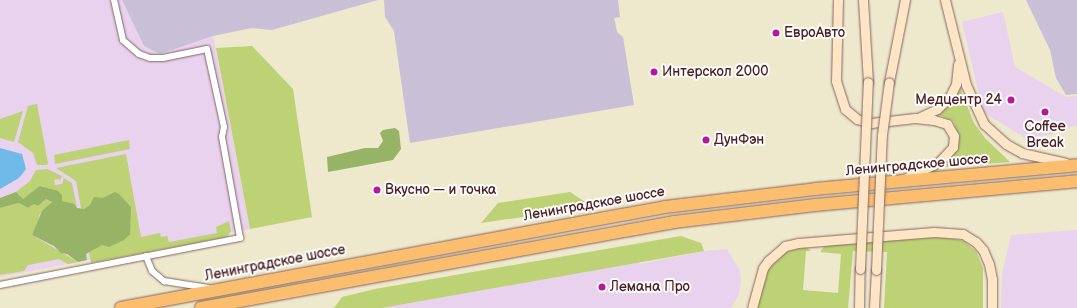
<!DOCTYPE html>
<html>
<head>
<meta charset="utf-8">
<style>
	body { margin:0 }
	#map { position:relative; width:1077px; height:308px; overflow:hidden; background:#eee8cd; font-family:"Balsamiq Sans",sans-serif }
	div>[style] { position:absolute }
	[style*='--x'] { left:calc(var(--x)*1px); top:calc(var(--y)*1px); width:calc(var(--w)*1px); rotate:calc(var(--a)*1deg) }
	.built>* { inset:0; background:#e8d2ee }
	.industrial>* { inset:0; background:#c9bfd7 }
	.green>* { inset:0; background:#bdd175 }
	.forest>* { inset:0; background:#96b366 }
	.water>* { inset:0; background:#6fbae8 }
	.roads { filter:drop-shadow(0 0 1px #836564) drop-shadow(0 0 1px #836564) }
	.street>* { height:6px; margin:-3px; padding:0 3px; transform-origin:3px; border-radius:3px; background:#fff }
	.secondary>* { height:9px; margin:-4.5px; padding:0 4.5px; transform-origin:4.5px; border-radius:4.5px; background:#fde5c5 }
	.highway>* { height:12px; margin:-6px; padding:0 6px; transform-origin:6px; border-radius:6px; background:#fbbd6e }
	.bridges { filter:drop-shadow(0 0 1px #836564) drop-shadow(0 0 1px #836564) }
	.secondary-bridge>* { height:9px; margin:-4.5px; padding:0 4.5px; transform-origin:4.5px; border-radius:4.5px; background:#fde5c5 }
	.dots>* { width:11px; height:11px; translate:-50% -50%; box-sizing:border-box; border:2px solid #fdfcf7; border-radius:50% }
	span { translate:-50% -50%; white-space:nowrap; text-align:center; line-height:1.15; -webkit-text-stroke:4px #fdfcf7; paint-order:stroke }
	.poi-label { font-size:14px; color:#4a1f2b }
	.left { translate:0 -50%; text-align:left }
	.right { translate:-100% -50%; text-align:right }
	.street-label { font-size:14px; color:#4a1f2b }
</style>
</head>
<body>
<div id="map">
	<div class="built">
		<i style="clip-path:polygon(0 0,122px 0,144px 46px,160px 54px,213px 36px,250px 229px,0 277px)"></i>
		<i style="clip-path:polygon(1003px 12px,1015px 67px,1066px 97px,1077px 96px,1077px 126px,1059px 128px,1054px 134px,1025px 138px,983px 112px,962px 22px)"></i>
		<i style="clip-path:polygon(1077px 230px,1077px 308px,1001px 308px,1002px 275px,1011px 235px)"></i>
		<i style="clip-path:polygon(727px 249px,740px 271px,741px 281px,739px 295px,731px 308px,382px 308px,637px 261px,640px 264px,704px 251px)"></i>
	</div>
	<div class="industrial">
		<i style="clip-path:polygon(122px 0,378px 0,272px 30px,252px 28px,213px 36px,160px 54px,144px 46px)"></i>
		<i style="clip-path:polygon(384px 0,618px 0,620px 17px,614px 18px,615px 22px,617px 32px,623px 37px,634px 105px,410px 143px,394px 31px,385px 17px)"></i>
		<i style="clip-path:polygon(1026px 0,1077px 0,1077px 94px,1066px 95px,1056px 78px,1050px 50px)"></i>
	</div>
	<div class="green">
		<i style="clip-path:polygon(252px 46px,293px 89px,312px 217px,250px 229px,216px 48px)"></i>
		<i style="clip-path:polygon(960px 88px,974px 123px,985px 138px,1010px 162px,945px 167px,956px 149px,958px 134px,953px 121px,937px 114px,950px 103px)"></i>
		<i style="clip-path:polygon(37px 104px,48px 163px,47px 165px,37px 165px,33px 153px,18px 142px,28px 106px)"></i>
		<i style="clip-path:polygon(23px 111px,14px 142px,0 138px,0 119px)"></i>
		<i style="clip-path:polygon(129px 140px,130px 149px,55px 164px,54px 155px)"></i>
		<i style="clip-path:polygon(126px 154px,141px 237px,160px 233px,161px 237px,167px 236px,169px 242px,217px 233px,216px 227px,229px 221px,231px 231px,227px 237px,91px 263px,76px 181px,56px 168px)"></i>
		<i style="clip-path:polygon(47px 169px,62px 176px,60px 181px,59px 179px,54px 180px,55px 185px,62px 184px,64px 178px,72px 183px,77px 208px,62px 201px,42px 186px,23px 199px,19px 198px,16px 192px,30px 181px,36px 170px)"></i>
		<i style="clip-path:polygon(570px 192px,593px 207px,481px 223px,498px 203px)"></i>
		<i style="clip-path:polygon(46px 199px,52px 202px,39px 215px,38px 224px,32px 235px,78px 262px,68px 264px,59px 259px,28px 265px,24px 271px,0 275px,0 208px,19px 203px,28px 208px,34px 204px,38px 206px)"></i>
		<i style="clip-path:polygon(681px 236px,701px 243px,704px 251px,382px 308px,334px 308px,342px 297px,375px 289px)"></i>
		<i style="clip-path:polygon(944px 237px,964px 241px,976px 251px,983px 268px,983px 308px,884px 308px,887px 252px,853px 251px,848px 308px,758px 308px,765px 273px,784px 253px,805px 246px,811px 251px,806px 251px,803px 290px,838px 293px,841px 254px,820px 252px,825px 245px)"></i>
	</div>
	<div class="forest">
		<i style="clip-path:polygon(395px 128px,399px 131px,401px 149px,393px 160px,328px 172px,327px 157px,365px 148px,378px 148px,383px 141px,380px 133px,383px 130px)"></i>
		<i style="clip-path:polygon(40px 186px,58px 191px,62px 195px,62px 201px,74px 204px,77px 208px,84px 209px,90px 205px,94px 197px,103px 198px,115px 192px,119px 194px,131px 207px,130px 234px,124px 240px,109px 247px,102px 245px,86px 254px,87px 260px,78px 262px,67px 254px,61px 253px,54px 246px,32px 235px,42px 211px,52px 202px,46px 199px,38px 206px,34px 204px,28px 208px,19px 203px,0 208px,0 198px,16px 192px,23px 199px)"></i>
	</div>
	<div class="water">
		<i style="clip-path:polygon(0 148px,22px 154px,26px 169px,19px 178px,0 189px)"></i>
	</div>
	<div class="roads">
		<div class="street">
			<i style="--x:146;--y:256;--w:16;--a:68"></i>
			<i style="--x:152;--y:271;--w:16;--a:40"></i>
			<i style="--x:164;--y:281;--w:45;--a:9"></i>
			<i style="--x:0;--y:285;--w:245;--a:-11.1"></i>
			<i style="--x:240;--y:238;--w:103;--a:-100.1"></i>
			<i style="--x:222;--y:137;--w:10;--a:-79"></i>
			<i style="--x:224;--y:127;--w:80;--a:-102.3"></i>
			<i style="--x:207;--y:49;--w:45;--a:168.4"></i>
			<i style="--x:163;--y:58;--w:13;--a:180"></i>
			<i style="--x:150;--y:58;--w:12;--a:-160"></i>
			<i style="--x:139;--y:54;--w:21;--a:-139"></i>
			<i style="--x:123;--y:40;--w:41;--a:-102.7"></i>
		</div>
		<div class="secondary">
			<i style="--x:838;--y:0;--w:81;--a:91.4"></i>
			<i style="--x:836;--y:81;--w:29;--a:72"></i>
			<i style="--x:845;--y:109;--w:16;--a:40"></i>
			<i style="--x:857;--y:119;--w:15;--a:16"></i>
			<i style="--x:871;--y:123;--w:44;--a:-6.5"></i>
			<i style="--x:915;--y:118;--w:19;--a:6"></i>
			<i style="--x:934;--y:120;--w:14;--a:17"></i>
			<i style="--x:947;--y:124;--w:14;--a:60"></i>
			<i style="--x:954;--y:136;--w:11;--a:95"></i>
			<i style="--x:953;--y:147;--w:21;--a:133"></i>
			<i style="--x:939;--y:162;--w:37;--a:154"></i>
			<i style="--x:863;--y:0;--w:82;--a:86.5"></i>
			<i style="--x:945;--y:0;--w:88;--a:76.1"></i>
			<i style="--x:966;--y:85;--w:43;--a:65.2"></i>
			<i style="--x:984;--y:124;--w:30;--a:42"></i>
			<i style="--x:1006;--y:144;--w:18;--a:29"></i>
			<i style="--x:1022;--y:153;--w:45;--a:12.8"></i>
			<i style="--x:889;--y:82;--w:84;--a:-79"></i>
			<i style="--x:920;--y:117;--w:19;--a:-25"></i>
			<i style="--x:937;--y:109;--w:16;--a:-43"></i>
			<i style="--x:949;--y:98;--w:16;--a:-63"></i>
			<i style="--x:956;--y:84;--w:20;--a:-84"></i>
			<i style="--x:752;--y:308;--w:41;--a:-74.6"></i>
			<i style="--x:763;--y:268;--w:9;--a:-54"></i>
			<i style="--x:768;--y:261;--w:23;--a:-41"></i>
			<i style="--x:785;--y:246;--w:13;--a:-13"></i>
			<i style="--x:798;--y:243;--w:136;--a:-4.6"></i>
			<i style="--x:934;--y:232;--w:29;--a:4"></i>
			<i style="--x:963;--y:234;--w:15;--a:32"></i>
			<i style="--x:976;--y:242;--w:11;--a:49"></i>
			<i style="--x:983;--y:250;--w:15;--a:67"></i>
			<i style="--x:989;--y:264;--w:15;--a:79"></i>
			<i style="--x:992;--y:279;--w:29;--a:90"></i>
			<i style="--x:859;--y:308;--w:39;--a:-89"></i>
			<i style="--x:874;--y:308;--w:38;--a:-87"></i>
		</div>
		<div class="highway">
			<i style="--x:121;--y:308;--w:553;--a:-10.52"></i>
			<i style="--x:665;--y:207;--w:151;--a:-6.8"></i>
			<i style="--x:815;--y:189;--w:263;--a:-5.2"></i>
			<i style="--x:201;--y:308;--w:481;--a:-10.3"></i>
			<i style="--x:674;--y:222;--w:142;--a:-6.9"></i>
			<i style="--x:815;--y:205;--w:263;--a:-5.2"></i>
		</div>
	</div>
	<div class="bridges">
		<div class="secondary-bridge">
			<i style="--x:860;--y:269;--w:187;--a:-87.6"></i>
			<i style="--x:876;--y:270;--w:135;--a:-87.5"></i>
			<i style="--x:882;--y:135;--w:53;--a:-82.5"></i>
		</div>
	</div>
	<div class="dots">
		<i style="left:776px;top:33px;background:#b5179e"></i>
		<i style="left:654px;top:72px;background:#b5179e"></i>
		<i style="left:1011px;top:100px;background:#b5179e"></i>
		<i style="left:1045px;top:112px;background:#b5179e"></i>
		<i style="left:706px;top:140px;background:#b5179e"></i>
		<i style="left:377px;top:190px;background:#b5179e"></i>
		<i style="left:602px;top:287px;background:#b5179e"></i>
	</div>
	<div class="poi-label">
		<span class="left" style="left:784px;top:33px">ЕвроАвто</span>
		<span class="left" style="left:662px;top:72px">Интерскол 2000</span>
		<span class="right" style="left:1002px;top:100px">Медцентр 24</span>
		<span style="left:1045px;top:135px">Coffee<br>Break</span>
		<span class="left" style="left:714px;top:140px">ДунФэн</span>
		<span class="left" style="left:385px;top:190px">Вкусно — и точка</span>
		<span class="left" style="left:610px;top:287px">Лемана Про</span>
	</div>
	<div class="street-label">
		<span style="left:917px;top:165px;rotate:-5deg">Ленинградское шоссе</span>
		<span style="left:594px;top:204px;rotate:-10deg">Ленинградское шоссе</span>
		<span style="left:275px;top:263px;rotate:-11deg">Ленинградское шоссе</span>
	</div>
</div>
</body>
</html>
